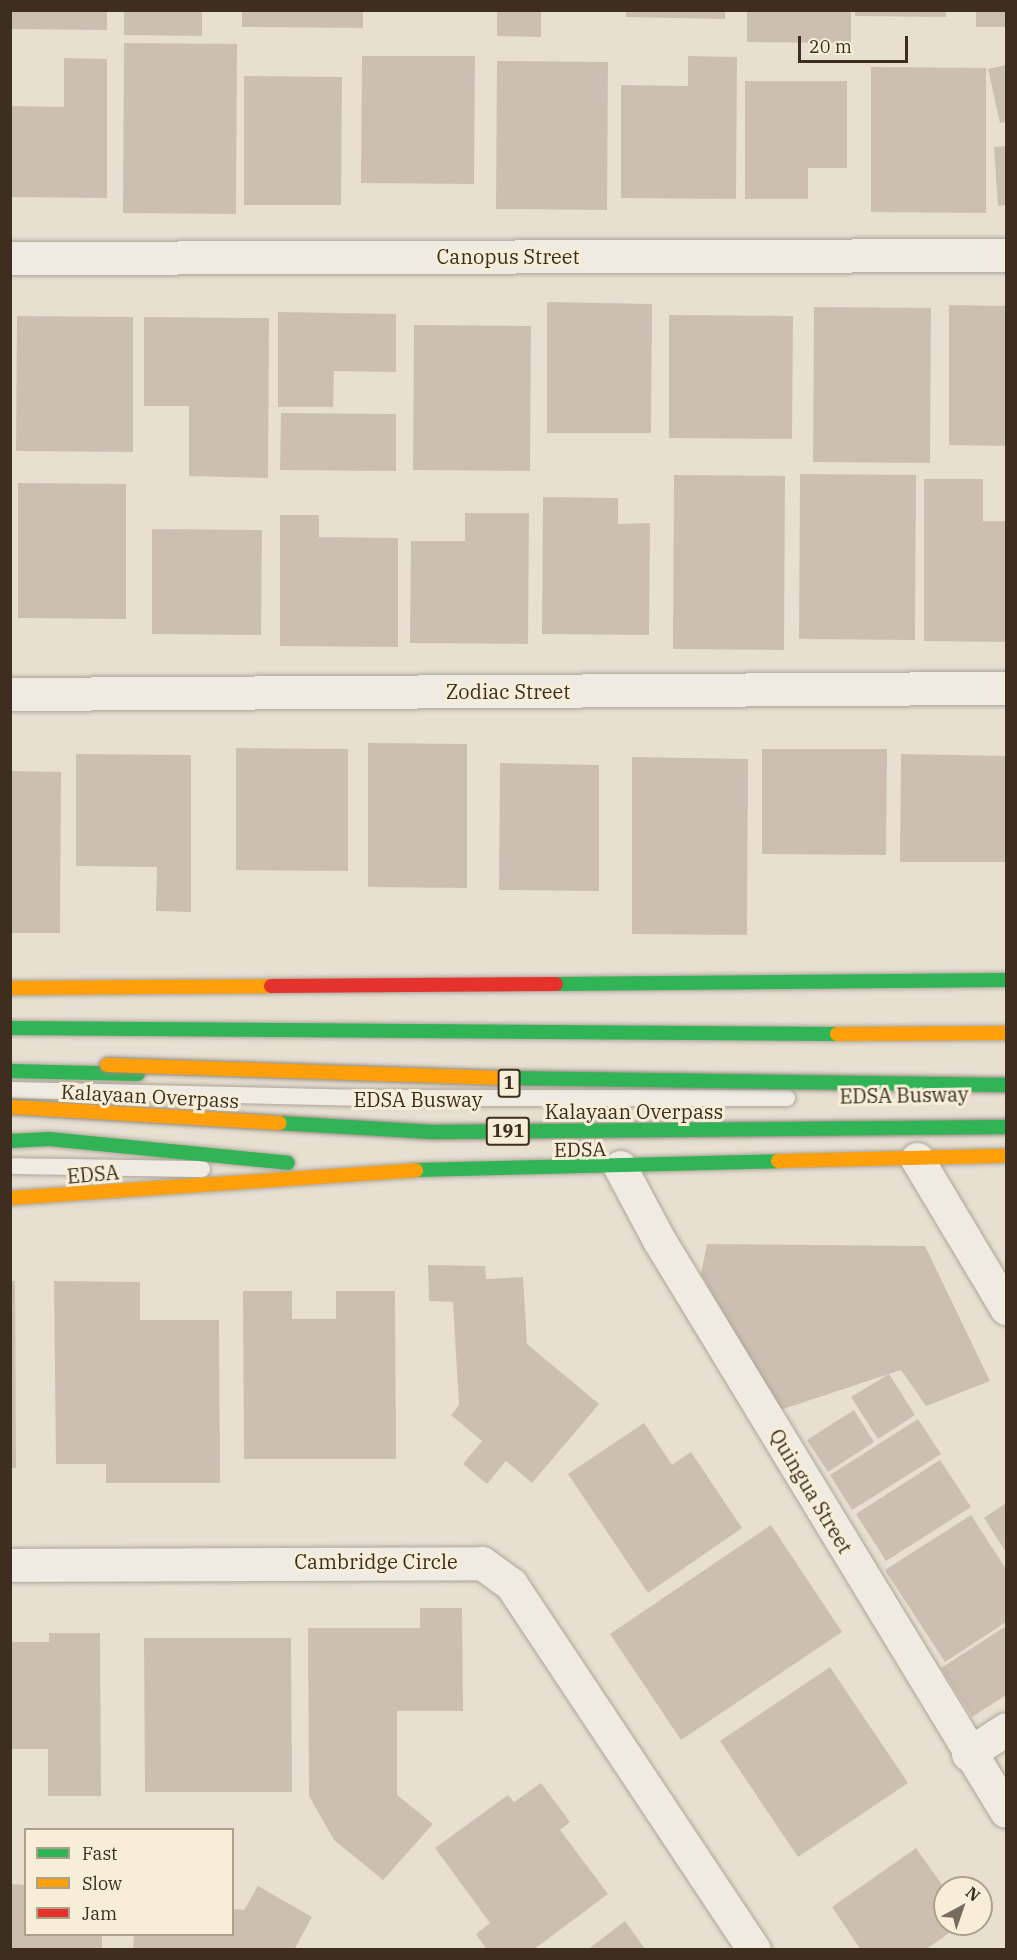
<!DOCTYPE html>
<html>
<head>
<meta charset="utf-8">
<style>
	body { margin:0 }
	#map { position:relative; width:1017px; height:1960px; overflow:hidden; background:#e7e0d1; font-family:"IBM Plex Serif",serif }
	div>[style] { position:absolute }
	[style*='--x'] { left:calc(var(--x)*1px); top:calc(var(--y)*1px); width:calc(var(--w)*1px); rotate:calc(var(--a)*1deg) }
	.building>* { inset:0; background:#cbbfb2 }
	.roads { filter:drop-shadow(0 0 2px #ada599) drop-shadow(0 0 2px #ada599) }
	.lane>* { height:16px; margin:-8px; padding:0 8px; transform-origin:8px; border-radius:8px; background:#efebe3 }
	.street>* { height:33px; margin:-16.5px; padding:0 16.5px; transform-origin:16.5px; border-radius:16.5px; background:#efebe3 }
	.fast>* { height:14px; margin:-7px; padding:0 7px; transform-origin:7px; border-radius:7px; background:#30b455 }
	.slow>* { height:14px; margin:-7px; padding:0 7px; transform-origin:7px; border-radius:7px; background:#ff9f0a }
	.jam>* { height:14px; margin:-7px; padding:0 7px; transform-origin:7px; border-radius:7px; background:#e5322d }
	.bridges { filter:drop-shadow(0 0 2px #928b80) drop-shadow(0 0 2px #928b80) }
	.fast-bridge>* { height:14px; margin:-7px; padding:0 7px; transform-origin:7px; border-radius:7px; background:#30b455 }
	.slow-bridge>* { height:14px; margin:-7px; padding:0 7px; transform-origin:7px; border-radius:7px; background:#ff9f0a }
	span { translate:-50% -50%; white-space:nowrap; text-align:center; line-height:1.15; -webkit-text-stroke:6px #f7eed8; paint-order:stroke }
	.shield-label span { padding:2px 4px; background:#f7eed8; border:2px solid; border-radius:4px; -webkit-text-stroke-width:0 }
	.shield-label { font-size:18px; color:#3d2e20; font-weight:700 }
	.street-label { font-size:20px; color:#3d2e20 }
	.frame { position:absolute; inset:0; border:12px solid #3d2e20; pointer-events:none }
	.legend { position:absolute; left:24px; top:1828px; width:210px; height:108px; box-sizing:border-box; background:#f7eed8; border:2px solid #ada18e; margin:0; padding:8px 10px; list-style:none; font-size:18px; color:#3d2e20 }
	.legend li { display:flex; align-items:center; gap:12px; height:30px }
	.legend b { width:30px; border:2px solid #ada18e }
	.north { position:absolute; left:933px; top:1876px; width:60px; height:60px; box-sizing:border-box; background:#f7eed8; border:2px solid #ada18e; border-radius:50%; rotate:40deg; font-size:16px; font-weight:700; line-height:24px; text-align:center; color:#3d2e20 }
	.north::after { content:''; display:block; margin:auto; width:21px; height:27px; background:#786c5e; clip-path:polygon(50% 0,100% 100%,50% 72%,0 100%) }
	.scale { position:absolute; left:798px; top:36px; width:110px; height:27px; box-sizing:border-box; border:3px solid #3d2e20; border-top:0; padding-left:8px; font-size:18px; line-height:21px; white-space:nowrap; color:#3d2e20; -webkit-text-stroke:4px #f7eed8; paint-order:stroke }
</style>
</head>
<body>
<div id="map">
	<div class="building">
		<i style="clip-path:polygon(10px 10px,107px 10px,107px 30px,10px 29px)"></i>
		<i style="clip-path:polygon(124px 10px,202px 10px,202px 36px,124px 35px)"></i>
		<i style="clip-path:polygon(242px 10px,363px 10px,363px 28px,242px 27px)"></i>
		<i style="clip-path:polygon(497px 10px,541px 10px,541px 37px,497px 36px)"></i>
		<i style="clip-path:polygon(626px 10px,725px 10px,725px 19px,626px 17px)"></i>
		<i style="clip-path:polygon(747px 10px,851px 10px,851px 43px,747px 42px)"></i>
		<i style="clip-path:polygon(855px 10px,946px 10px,946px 17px,855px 16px)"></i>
		<i style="clip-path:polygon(976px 10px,1006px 10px,1006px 27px,976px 27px)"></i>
		<i style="clip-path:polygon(124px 43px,237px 44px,236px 214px,123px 213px)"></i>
		<i style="clip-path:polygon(362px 56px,475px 56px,474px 184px,361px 183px)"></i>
		<i style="clip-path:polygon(688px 56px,737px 57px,736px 199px,621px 198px,621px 85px,688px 86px)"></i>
		<i style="clip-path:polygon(64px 58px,107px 59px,107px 198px,10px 197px,10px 106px,64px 107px)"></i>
		<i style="clip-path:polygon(497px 61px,608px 62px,607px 210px,496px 209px)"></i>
		<i style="clip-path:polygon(1006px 65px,1006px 122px,1000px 123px,988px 69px)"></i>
		<i style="clip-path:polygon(871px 67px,986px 68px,986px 213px,871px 212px)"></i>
		<i style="clip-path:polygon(244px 76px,342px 77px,341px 205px,244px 205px)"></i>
		<i style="clip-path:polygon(745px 81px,847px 81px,847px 168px,808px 168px,808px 199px,745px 199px)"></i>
		<i style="clip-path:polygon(1006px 146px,1006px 205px,998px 206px,994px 147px)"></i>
		<i style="clip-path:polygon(547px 302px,652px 304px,651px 433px,547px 433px)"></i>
		<i style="clip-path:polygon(949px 305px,1006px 306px,1006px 446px,949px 445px)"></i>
		<i style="clip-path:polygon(814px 307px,931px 308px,930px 463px,813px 462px)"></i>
		<i style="clip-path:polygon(278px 312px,396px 314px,396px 372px,334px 371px,333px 407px,278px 407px)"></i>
		<i style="clip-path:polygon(669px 315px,793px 316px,792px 439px,669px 438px)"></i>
		<i style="clip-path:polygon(17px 316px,133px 317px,133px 452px,16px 451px)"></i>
		<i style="clip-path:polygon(144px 317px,269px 318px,268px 478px,189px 476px,189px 406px,144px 406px)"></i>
		<i style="clip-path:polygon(414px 325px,531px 326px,530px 471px,413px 470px)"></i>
		<i style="clip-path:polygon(281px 413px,396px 414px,396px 471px,280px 470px)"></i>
		<i style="clip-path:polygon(800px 474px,916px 475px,915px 640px,799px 639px)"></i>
		<i style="clip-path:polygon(674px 475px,785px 476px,784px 650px,673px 649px)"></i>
		<i style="clip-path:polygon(924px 479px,983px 479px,983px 521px,1006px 521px,1006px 642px,924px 641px)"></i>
		<i style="clip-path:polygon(18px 483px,126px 484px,126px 619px,18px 618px)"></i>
		<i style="clip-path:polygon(543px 497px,618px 498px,618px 524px,650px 523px,649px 635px,542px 634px)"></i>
		<i style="clip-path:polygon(465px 513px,529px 513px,528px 644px,410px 643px,411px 541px,465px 541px)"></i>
		<i style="clip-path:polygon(280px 515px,319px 515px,319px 537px,398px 538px,398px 647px,280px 646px)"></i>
		<i style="clip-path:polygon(152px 529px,262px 530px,261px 635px,152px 634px)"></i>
		<i style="clip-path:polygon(368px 743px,467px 744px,467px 888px,368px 887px)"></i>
		<i style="clip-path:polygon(236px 748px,348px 749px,348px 871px,236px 870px)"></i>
		<i style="clip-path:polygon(762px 749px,887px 749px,886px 855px,762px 854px)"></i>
		<i style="clip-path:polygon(76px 754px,191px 755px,191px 912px,156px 911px,157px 867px,76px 866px)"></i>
		<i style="clip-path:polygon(901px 754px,1006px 756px,1006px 862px,900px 862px)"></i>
		<i style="clip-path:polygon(632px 757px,748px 759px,747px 935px,632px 934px)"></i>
		<i style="clip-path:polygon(500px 763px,599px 765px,599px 891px,499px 890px)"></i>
		<i style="clip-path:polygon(10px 771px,61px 772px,60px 933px,10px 933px)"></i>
		<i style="clip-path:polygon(707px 1244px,925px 1246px,990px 1381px,926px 1406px,901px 1370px,780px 1410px,701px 1274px)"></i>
		<i style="clip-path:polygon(428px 1265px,485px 1266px,486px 1279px,523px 1277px,527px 1344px,599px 1404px,532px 1483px,506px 1461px,487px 1484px,463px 1464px,482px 1441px,451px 1415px,459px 1405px,453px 1302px,429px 1301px)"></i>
		<i style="clip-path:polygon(10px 1281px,15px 1281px,16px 1468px,10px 1468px)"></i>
		<i style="clip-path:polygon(54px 1281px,140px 1282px,140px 1320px,219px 1320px,220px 1483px,106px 1483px,106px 1464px,56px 1464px)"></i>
		<i style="clip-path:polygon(243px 1291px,292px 1291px,292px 1319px,336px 1319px,336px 1291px,395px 1291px,396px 1459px,244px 1459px)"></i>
		<i style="clip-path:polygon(889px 1374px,915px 1415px,878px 1439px,851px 1397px)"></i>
		<i style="clip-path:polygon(854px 1410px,874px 1442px,828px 1472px,807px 1440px)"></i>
		<i style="clip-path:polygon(918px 1419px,941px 1454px,852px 1510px,830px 1475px)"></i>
		<i style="clip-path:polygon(644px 1423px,672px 1465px,691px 1452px,742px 1528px,648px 1593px,568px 1474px)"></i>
		<i style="clip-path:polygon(940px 1460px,971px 1507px,886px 1561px,856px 1514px)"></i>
		<i style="clip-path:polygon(1006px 1503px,1006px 1552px,984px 1518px)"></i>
		<i style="clip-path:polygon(971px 1515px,1006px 1569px,1006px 1622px,945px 1662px,885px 1570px)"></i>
		<i style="clip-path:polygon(771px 1525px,842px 1632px,681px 1740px,610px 1634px)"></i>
		<i style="clip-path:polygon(420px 1608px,462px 1608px,463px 1711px,397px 1711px,397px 1795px,433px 1824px,383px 1880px,334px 1840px,309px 1796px,308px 1628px,420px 1628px)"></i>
		<i style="clip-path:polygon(1006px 1626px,1006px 1695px,972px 1717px,941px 1668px)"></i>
		<i style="clip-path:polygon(49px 1633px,100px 1633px,101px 1796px,48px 1796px,48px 1749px,10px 1749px,10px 1642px,49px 1642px)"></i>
		<i style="clip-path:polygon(144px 1638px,291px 1638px,292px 1792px,145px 1792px)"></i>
		<i style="clip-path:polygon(830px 1667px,908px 1783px,798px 1857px,720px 1741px)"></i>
		<i style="clip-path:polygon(541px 1783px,570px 1822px,560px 1830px,608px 1894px,533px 1950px,487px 1950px,476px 1934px,490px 1923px,435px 1848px,508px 1795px,514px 1802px)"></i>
		<i style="clip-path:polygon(916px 1848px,945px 1889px,945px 1924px,962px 1924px,925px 1950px,861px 1950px,832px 1907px)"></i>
		<i style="clip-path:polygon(10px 1884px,26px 1885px,26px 1934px,102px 1934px,102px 1950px,10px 1950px)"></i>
		<i style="clip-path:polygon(258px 1886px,312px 1917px,294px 1950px,133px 1950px,134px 1934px,232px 1934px,232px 1909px,244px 1910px)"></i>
		<i style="clip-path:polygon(625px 1921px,646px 1950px,587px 1950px)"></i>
	</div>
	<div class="roads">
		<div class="lane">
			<i style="--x:10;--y:1090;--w:346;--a:1.3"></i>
			<i style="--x:356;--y:1098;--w:431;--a:0"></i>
			<i style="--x:10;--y:1166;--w:192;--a:0.9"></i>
		</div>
		<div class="street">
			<i style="--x:10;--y:258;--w:996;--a:-0.17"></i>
			<i style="--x:10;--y:694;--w:996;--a:-0.35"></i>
			<i style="--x:917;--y:1159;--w:174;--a:59.1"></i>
			<i style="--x:620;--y:1167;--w:83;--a:61.9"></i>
			<i style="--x:659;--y:1240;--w:668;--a:58.71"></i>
			<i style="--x:10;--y:1565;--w:472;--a:-0.2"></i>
			<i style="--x:482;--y:1563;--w:36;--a:36"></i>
			<i style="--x:511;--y:1584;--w:439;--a:56.4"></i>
			<i style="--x:968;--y:1754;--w:45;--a:-33.3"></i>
		</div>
		<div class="fast">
			<i style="--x:556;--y:984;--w:450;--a:-0.5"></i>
			<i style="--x:10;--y:1028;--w:827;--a:0.42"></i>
			<i style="--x:10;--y:1071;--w:128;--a:1.3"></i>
			<i style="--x:10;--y:1141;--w:39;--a:-3"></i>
			<i style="--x:49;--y:1139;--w:240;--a:5.7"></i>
			<i style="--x:416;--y:1170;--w:362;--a:-1.4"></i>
		</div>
		<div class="slow">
			<i style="--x:10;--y:988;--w:261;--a:-0.4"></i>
			<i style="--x:837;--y:1034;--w:169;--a:-0.3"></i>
			<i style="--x:778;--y:1161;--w:228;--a:-1.3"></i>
			<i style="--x:10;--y:1198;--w:407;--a:-3.9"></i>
		</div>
		<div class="jam">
			<i style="--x:271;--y:986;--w:285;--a:-0.4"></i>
		</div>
	</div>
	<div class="bridges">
		<div class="fast-bridge">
			<i style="--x:502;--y:1078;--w:504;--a:0.8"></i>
			<i style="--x:280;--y:1123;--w:153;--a:3.4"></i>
			<i style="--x:433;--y:1132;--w:573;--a:-0.5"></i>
		</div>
		<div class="slow-bridge">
			<i style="--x:107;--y:1065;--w:395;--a:1.9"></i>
			<i style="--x:10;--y:1107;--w:270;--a:3.4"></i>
		</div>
	</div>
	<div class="shield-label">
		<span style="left:509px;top:1083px">1</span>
		<span style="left:508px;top:1131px">191</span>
	</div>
	<div class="street-label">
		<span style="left:508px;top:256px">Canopus Street</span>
		<span style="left:508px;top:691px">Zodiac Street</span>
		<span style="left:904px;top:1095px;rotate:-1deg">EDSA Busway</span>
		<span style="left:150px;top:1096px;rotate:3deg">Kalayaan Overpass</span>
		<span style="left:418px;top:1099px">EDSA Busway</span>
		<span style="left:634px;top:1111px">Kalayaan Overpass</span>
		<span style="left:580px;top:1149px;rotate:-1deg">EDSA</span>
		<span style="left:93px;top:1174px;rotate:-5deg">EDSA</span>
		<span style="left:811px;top:1491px;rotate:59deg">Quingua Street</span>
		<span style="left:376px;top:1561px">Cambridge Circle</span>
	</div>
	<div class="frame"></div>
	<ul class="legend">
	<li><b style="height:8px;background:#30b455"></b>Fast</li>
	<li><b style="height:8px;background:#ff9f0a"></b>Slow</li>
	<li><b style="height:8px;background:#e5322d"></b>Jam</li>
	</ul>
	<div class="north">N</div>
	<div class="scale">20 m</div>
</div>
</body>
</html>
